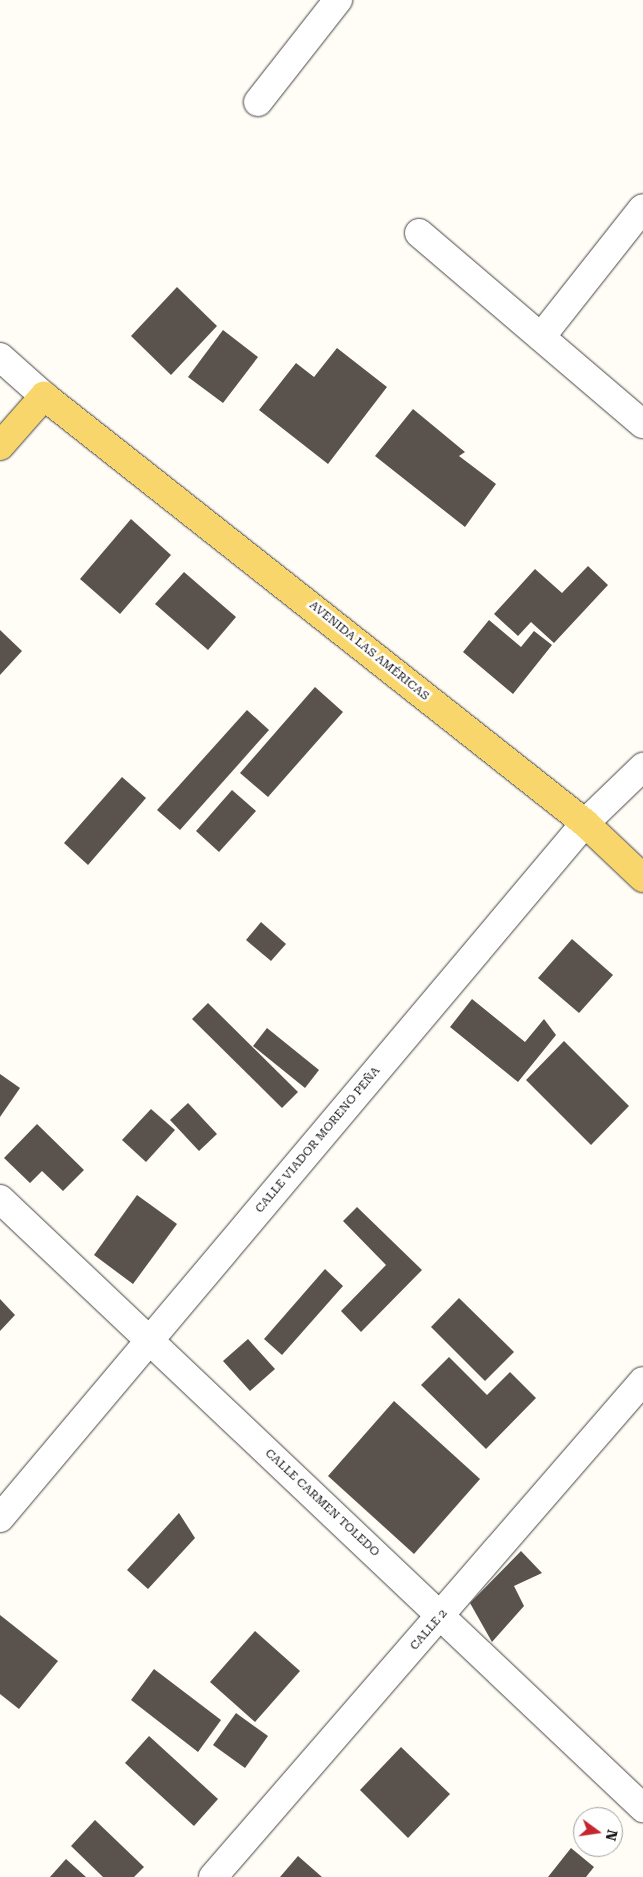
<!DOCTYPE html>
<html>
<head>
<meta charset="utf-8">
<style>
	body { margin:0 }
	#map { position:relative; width:643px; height:1877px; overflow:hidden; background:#fffdf5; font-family:"Roboto Serif",serif }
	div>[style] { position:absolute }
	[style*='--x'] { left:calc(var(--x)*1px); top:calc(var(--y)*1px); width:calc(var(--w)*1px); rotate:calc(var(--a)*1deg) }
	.building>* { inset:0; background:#5a524d }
	.roads { filter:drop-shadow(0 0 1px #444) drop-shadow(0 0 1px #444) }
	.minor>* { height:28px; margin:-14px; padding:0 14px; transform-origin:14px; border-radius:14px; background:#fff }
	.major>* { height:28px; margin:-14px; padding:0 14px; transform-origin:14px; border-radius:14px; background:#f9d66b }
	span { translate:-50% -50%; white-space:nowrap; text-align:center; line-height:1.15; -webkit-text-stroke:5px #fff; paint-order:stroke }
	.street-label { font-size:12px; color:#111 }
	.north { position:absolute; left:573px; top:1807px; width:50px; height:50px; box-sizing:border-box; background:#fff; border:1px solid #a0a0a0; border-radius:50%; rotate:104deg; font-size:14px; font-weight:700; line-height:20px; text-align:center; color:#111 }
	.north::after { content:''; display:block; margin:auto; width:18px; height:22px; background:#c4262e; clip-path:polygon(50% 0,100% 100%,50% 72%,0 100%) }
</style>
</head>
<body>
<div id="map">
	<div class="building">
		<i style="clip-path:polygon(177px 287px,217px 326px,171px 375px,131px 336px)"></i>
		<i style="clip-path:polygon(223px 330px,258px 357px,223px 403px,188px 377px)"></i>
		<i style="clip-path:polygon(337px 348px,387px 387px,328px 464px,259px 410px,296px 363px,314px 377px)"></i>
		<i style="clip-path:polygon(413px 409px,465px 452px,459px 456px,496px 484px,465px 527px,375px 456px)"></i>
		<i style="clip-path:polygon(131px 519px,171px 555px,120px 614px,80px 579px)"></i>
		<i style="clip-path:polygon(588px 566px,608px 585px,554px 643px,531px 622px,518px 636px,494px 614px,535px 569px,562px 593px)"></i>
		<i style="clip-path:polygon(184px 572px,236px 617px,208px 650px,155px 604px)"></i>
		<i style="clip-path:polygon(489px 620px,521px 647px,534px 631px,552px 645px,513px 694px,463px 652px)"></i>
		<i style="clip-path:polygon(0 630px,22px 651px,0 675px)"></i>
		<i style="clip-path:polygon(315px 687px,343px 712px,268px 797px,240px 773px)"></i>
		<i style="clip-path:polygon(247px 710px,269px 730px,180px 830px,157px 810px)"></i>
		<i style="clip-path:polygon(122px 777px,146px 798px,88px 865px,64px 843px)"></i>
		<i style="clip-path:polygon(232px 790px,256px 811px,219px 852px,196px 831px)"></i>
		<i style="clip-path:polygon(261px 922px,286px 944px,271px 961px,246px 940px)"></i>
		<i style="clip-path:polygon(572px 939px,613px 975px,579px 1013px,538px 978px)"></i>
		<i style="clip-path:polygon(472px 999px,525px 1042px,544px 1019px,556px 1035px,518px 1082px,450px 1027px)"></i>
		<i style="clip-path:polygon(208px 1003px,298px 1092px,282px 1108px,192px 1019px)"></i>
		<i style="clip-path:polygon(267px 1028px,319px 1070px,305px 1088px,253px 1046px)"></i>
		<i style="clip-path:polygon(564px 1041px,629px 1106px,591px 1145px,526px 1080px)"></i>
		<i style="clip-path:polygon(0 1074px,20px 1088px,0 1117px)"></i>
		<i style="clip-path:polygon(188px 1103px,217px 1134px,199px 1151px,170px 1120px)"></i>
		<i style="clip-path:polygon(151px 1109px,175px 1130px,146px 1162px,122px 1140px)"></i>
		<i style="clip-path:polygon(37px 1124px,84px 1170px,63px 1191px,42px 1171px,30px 1183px,4px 1158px)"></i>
		<i style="clip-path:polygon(137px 1195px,177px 1224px,133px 1284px,94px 1255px)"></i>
		<i style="clip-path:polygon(357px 1207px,422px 1270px,361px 1332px,341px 1311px,386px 1265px,343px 1221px)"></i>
		<i style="clip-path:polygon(325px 1269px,343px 1286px,282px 1355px,264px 1339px)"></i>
		<i style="clip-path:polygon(459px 1298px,514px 1352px,485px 1381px,431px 1327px)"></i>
		<i style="clip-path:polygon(0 1299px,15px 1315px,0 1331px)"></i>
		<i style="clip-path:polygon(248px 1339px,275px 1369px,250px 1391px,223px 1361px)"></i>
		<i style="clip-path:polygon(449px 1357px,487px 1395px,510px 1372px,536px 1398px,486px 1449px,421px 1385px)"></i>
		<i style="clip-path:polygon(394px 1401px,480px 1479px,414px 1554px,328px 1476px)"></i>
		<i style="clip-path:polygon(179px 1513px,195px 1538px,148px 1589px,127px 1570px)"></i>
		<i style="clip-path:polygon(521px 1551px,542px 1573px,514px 1586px,524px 1606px,492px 1642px,470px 1603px)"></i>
		<i style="clip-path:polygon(0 1615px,58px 1661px,19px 1709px,0 1694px)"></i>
		<i style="clip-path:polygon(255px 1631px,300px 1671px,255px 1722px,210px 1682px)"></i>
		<i style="clip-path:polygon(154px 1669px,221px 1720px,198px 1752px,131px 1700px)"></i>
		<i style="clip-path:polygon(236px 1713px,268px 1736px,245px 1768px,213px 1745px)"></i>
		<i style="clip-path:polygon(149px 1736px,218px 1799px,194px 1826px,125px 1763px)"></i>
		<i style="clip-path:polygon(401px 1747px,450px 1794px,408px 1838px,360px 1790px)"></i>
		<i style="clip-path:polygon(95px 1820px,144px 1867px,134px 1877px,103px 1877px,71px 1846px)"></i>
		<i style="clip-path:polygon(571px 1848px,594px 1867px,586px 1877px,548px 1877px)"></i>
		<i style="clip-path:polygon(298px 1856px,322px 1877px,280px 1877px)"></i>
		<i style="clip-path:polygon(66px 1859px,86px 1877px,50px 1877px)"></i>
	</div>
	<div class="roads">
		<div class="minor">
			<i style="--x:258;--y:102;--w:130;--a:-51.9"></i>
			<i style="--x:419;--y:233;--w:294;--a:40.5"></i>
			<i style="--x:541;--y:337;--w:164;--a:-51.7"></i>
			<i style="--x:0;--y:357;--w:59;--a:41.6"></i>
			<i style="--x:0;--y:1199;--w:886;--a:43.44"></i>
			<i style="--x:0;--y:1518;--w:908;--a:-49.91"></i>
			<i style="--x:585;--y:823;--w:81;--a:-44"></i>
			<i style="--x:213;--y:1877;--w:656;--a:-49.08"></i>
		</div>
		<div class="major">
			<i style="--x:0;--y:446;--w:67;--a:-48.7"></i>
			<i style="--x:44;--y:396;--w:689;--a:38.28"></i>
			<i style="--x:585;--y:823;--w:80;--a:43.5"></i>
		</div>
	</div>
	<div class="street-label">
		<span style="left:369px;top:651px;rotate:39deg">AVENIDA LAS AMÉRICAS</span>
		<span style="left:318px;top:1140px;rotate:-50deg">CALLE VIADOR MORENO PEÑA</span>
		<span style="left:322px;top:1503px;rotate:43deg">CALLE CARMEN TOLEDO</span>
		<span style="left:429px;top:1630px;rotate:-49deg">CALLE 2</span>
	</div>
	<div class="north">N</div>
</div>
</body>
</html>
